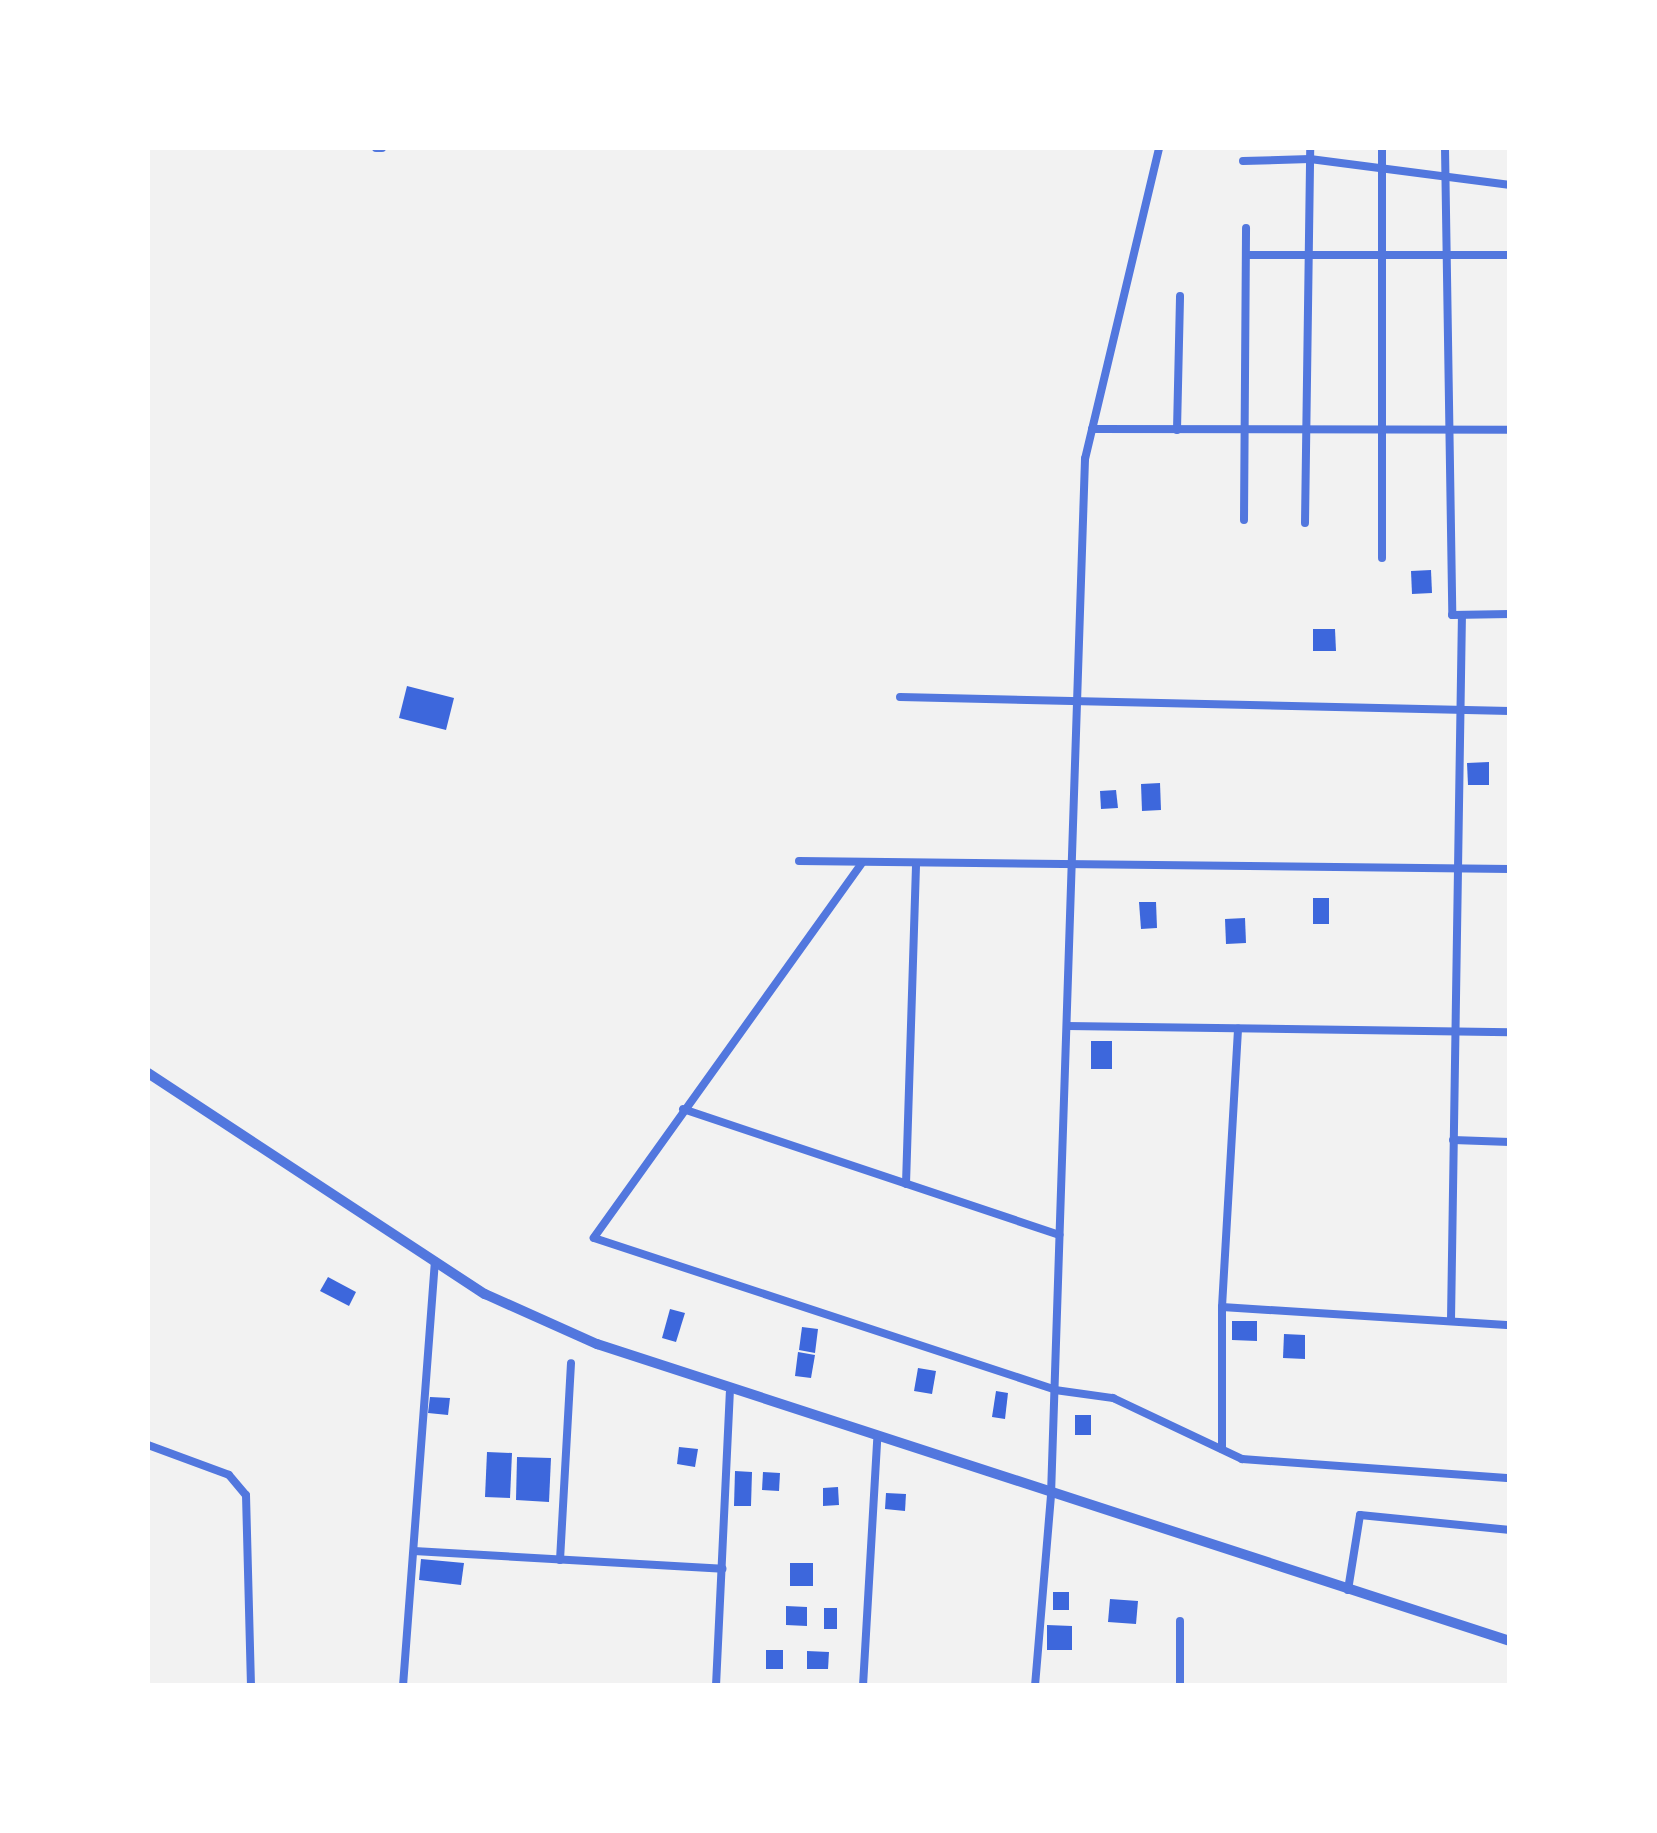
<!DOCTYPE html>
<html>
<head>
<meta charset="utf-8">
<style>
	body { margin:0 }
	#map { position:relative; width:1657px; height:1833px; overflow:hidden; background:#f2f2f2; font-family:"Libre Baskerville",serif }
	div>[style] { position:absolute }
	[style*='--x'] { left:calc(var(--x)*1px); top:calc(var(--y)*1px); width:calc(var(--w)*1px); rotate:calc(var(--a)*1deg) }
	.building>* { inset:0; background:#3d67dc }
	.minor>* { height:8px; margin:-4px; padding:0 4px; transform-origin:4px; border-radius:4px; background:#5277de }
	.tertiary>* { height:10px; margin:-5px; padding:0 5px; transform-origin:5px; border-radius:5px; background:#5277de }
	span { translate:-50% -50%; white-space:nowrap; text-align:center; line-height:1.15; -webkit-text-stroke:8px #fff; paint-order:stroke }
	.frame { position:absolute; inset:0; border:150px solid #fff; pointer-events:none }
</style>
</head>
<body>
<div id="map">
	<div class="building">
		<i style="clip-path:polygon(1431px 570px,1432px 593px,1412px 594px,1411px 571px)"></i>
		<i style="clip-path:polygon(1313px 629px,1335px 629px,1336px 651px,1313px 651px)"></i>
		<i style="clip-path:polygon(407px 686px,454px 698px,446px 730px,399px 718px)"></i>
		<i style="clip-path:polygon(1489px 762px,1489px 785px,1468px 785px,1467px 763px)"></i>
		<i style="clip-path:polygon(1160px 783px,1161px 810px,1142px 811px,1141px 784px)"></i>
		<i style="clip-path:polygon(1116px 790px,1118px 808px,1101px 809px,1100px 791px)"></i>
		<i style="clip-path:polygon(1313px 898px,1329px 898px,1329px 924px,1313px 924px)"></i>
		<i style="clip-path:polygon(1139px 902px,1156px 902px,1157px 928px,1141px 929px)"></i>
		<i style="clip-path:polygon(1245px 918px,1246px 943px,1226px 944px,1225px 919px)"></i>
		<i style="clip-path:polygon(1091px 1041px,1112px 1041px,1112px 1069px,1091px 1069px)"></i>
		<i style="clip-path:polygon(328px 1277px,356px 1292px,349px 1306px,320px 1291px)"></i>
		<i style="clip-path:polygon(670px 1309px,685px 1313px,676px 1342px,662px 1338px)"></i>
		<i style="clip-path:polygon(1232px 1321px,1257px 1321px,1257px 1341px,1232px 1340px)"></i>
		<i style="clip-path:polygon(802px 1327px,818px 1329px,815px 1353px,799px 1350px)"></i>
		<i style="clip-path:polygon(1284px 1334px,1305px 1335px,1305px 1359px,1283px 1358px)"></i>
		<i style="clip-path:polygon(798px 1352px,815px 1355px,811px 1378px,795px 1376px)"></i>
		<i style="clip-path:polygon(918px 1368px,936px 1371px,932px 1394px,914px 1391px)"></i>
		<i style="clip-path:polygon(996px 1391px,1008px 1393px,1005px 1419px,992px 1417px)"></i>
		<i style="clip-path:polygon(430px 1397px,450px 1398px,448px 1415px,428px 1413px)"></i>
		<i style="clip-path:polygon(1075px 1415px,1091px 1415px,1091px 1435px,1075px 1435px)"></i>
		<i style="clip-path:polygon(679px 1447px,698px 1449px,695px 1467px,677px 1464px)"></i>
		<i style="clip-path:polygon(487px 1452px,512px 1453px,510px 1498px,485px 1497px)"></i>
		<i style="clip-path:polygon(517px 1457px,551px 1458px,549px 1502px,516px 1500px)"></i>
		<i style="clip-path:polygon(735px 1471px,752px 1472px,751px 1506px,734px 1506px)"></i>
		<i style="clip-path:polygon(763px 1472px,780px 1473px,779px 1491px,762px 1490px)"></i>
		<i style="clip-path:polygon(838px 1487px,839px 1505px,823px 1506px,823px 1488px)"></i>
		<i style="clip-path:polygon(886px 1493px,906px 1494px,905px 1511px,885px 1509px)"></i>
		<i style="clip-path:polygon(421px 1559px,464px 1563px,461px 1585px,419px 1580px)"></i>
		<i style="clip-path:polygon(790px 1563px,813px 1563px,813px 1586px,790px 1586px)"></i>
		<i style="clip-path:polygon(1053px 1592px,1069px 1592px,1069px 1610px,1053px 1610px)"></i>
		<i style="clip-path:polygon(1110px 1599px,1138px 1601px,1136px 1624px,1108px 1622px)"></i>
		<i style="clip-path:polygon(786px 1606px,807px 1607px,807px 1626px,786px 1625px)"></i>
		<i style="clip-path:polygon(824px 1608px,837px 1608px,837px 1629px,824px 1629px)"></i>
		<i style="clip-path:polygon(1047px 1625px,1072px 1626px,1072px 1650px,1047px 1650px)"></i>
		<i style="clip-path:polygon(766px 1650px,783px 1650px,783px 1669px,766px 1669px)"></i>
		<i style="clip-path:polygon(807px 1651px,829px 1652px,828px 1669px,807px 1669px)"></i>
	</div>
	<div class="minor">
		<i style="--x:376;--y:148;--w:6;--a:0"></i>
		<i style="--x:1382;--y:148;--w:410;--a:90"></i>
		<i style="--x:1445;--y:148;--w:467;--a:89.1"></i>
		<i style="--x:1452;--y:615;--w:58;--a:-1"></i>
		<i style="--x:1243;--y:161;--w:67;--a:-1.7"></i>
		<i style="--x:1310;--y:159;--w:202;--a:7.4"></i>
		<i style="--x:1246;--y:255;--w:264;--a:0"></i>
		<i style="--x:1092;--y:429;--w:418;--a:0.1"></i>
		<i style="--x:1177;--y:430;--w:134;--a:-88.7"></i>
		<i style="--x:1244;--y:520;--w:292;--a:-89.6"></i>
		<i style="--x:1305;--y:523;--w:375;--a:-89.2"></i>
		<i style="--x:900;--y:697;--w:610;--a:1.31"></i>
		<i style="--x:799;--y:861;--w:711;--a:0.64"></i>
		<i style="--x:862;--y:863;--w:461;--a:125.6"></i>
		<i style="--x:594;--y:1238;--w:485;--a:18.2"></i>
		<i style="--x:1055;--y:1390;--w:59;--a:7.9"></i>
		<i style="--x:1113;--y:1398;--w:143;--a:25.3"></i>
		<i style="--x:1242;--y:1459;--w:269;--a:4.1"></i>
		<i style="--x:1067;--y:1026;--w:443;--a:0.8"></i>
		<i style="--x:683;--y:1109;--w:397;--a:18.5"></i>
		<i style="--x:1453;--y:1140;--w:57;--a:2"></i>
		<i style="--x:906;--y:1184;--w:320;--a:-88.2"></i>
		<i style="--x:1222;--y:1307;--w:289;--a:3.6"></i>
		<i style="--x:1451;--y:1320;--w:705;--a:-89.11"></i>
		<i style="--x:148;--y:1445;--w:86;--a:20.3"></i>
		<i style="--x:229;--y:1475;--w:26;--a:50"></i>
		<i style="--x:246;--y:1495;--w:191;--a:88.5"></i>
		<i style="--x:1222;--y:1449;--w:142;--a:-90"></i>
		<i style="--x:1222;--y:1307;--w:279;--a:-86.7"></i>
		<i style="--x:414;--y:1551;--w:309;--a:3.3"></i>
		<i style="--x:560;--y:1560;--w:197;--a:-86.8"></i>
		<i style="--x:1348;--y:1590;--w:76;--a:-80.9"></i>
		<i style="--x:1360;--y:1515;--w:151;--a:5.7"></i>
		<i style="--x:1180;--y:1621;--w:65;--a:90"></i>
		<i style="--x:403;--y:1686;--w:426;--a:-85.7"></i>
		<i style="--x:716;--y:1686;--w:294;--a:-87.3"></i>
		<i style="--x:863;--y:1686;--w:246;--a:-86.7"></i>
		<i style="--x:1035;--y:1686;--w:192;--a:-85.2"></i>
		<i style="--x:1051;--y:1495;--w:1037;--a:-88.12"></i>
		<i style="--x:1085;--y:459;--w:320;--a:-76.6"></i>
	</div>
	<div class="tertiary">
		<i style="--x:148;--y:1073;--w:403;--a:33.3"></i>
		<i style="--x:485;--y:1294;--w:123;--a:24.1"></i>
		<i style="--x:597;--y:1344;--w:960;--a:18.02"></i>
	</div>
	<div class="frame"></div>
</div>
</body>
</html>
